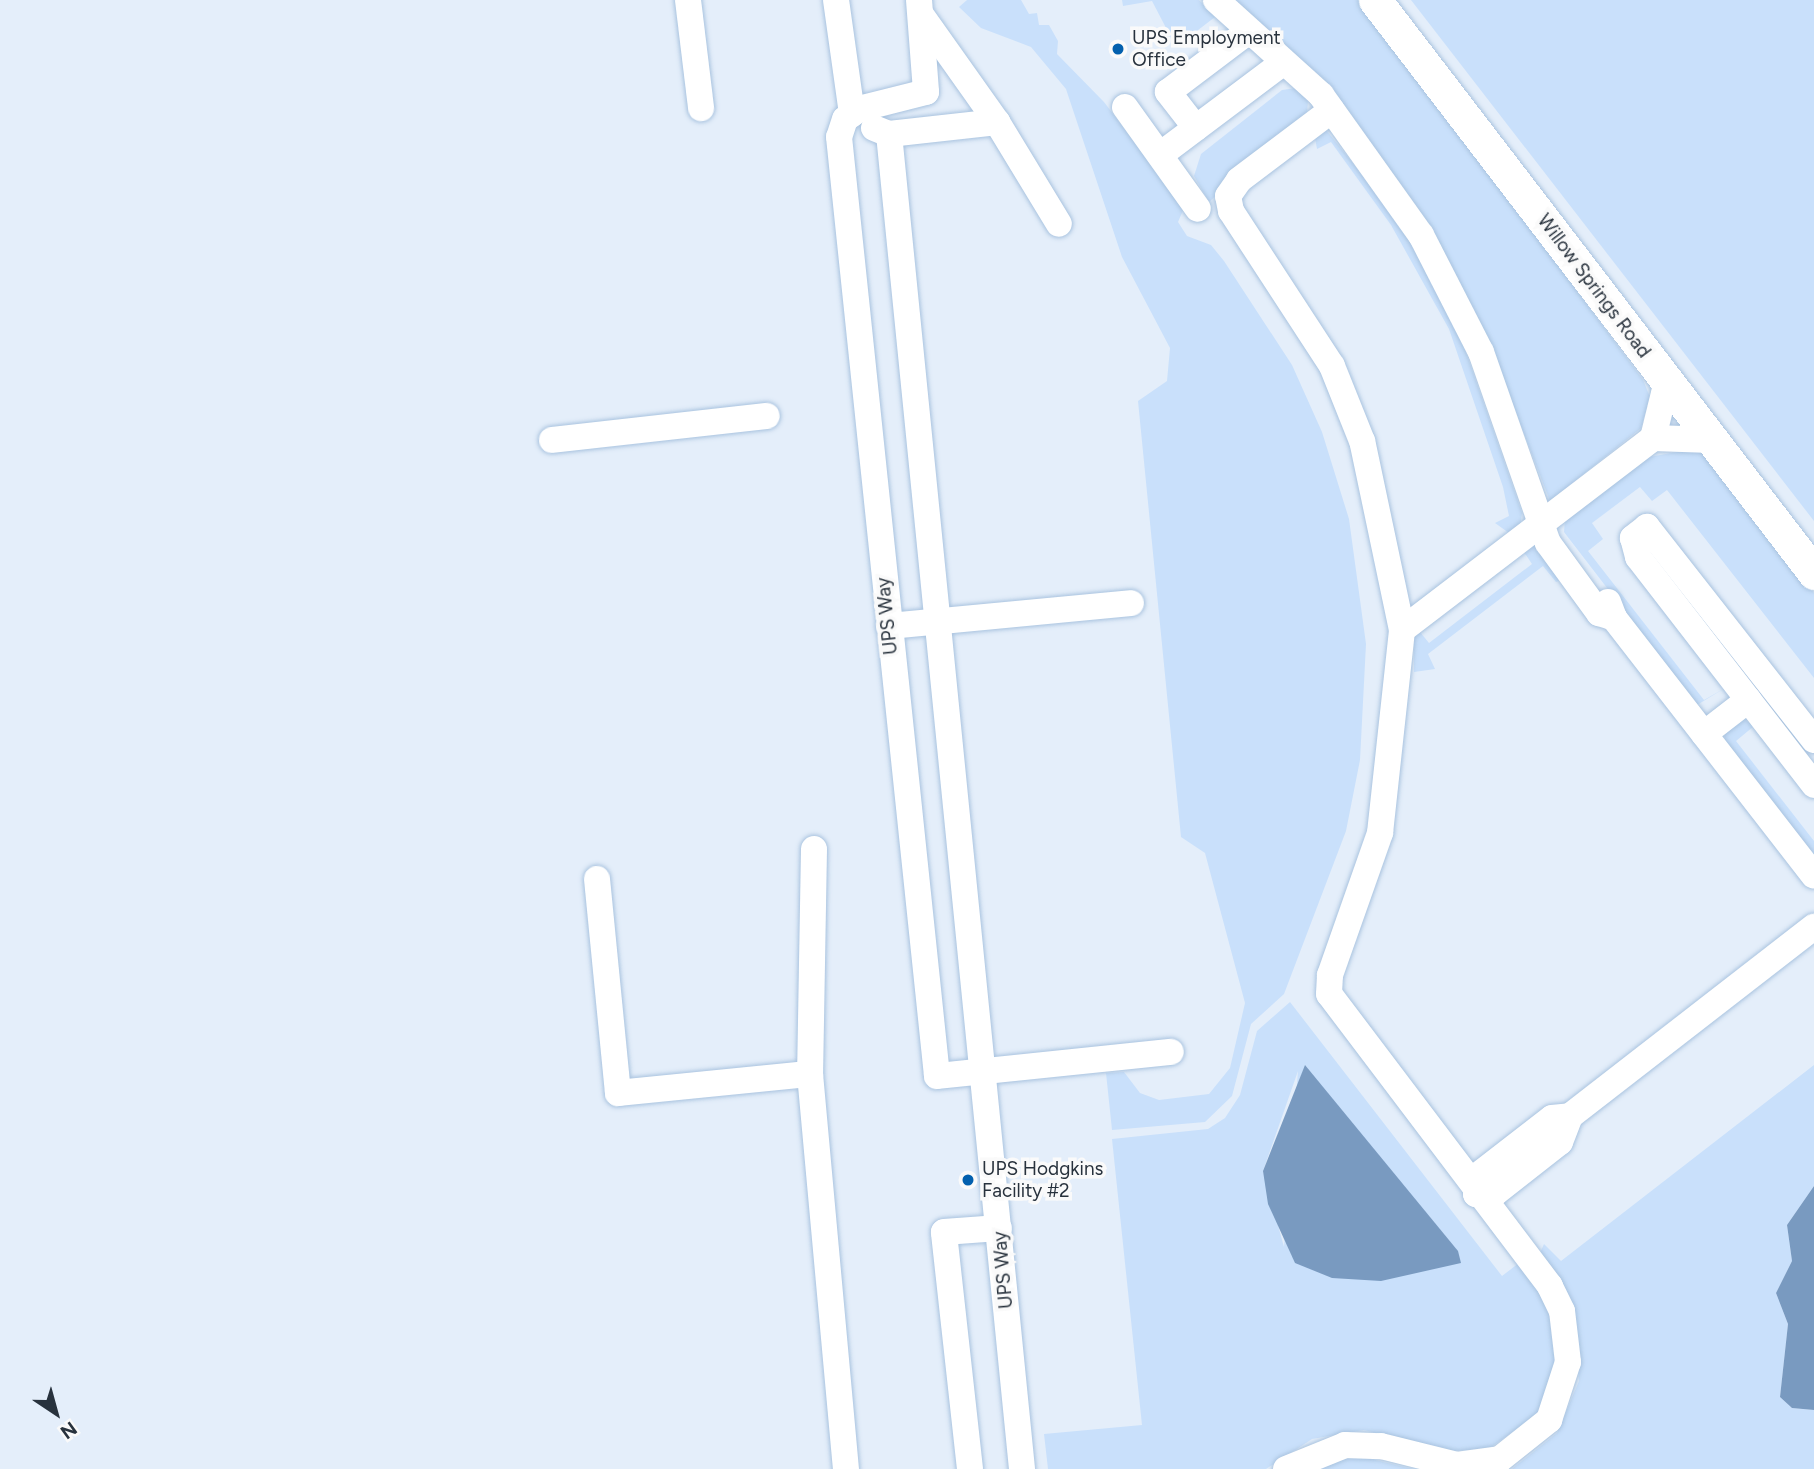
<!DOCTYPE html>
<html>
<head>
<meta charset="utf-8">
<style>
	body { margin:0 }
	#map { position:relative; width:1814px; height:1469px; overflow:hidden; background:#e4eefa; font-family:Figtree,sans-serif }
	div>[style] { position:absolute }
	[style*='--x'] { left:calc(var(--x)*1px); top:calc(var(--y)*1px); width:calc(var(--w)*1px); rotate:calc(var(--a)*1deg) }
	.green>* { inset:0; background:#c9e0fb }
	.water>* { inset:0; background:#799ac0 }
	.roads { filter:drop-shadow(0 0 2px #a9c3df) drop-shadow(0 0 2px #a9c3df) }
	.minor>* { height:26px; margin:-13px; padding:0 13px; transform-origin:13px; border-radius:13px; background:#fff }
	.major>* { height:33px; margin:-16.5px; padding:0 16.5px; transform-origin:16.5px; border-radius:16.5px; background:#fff }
	.dots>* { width:19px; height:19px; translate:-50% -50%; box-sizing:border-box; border:4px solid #fafafa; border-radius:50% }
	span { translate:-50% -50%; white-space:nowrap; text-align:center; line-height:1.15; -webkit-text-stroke:7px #fafafa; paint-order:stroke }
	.poi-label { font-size:19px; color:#28323d }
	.left { translate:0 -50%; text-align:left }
	.street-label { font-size:19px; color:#28323d }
	.north { position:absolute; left:21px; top:1378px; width:70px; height:70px; -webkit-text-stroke:5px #fafafa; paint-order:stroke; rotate:144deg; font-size:19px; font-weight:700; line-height:28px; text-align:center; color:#28323d }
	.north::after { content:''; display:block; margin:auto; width:24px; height:32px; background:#28323d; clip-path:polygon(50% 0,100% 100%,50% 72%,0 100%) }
</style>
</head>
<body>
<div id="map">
	<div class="green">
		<i style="clip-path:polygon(967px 0,1021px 0,1029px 14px,1037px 13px,1039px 25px,1049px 25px,1058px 41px,1057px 54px,1104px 102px,1184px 208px,1178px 222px,1187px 236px,1211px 245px,1224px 261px,1292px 365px,1322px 432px,1349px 519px,1366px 644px,1360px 760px,1346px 831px,1284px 994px,1251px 1024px,1232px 1096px,1205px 1122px,1112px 1130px,1106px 1073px,1124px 1072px,1140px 1093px,1159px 1100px,1209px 1094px,1230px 1068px,1245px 1003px,1205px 853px,1181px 837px,1138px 401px,1167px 381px,1170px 348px,1122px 257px,1066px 89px,1031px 47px,981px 28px,959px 7px)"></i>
		<i style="clip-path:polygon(1122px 0,1199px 0,1215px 17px,1176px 47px,1152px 1px,1123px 6px)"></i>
		<i style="clip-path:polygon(1228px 0,1360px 0,1643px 380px,1650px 397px,1641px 428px,1550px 501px,1488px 340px,1448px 259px,1319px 76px)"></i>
		<i style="clip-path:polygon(1411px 0,1814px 0,1814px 521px)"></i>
		<i style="clip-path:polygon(1296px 88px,1308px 99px,1307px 115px,1209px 202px,1194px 176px,1201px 154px,1282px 90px)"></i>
		<i style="clip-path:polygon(1326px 130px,1397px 218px,1455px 321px,1522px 513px,1520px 527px,1509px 533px,1495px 523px,1509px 516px,1503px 487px,1449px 329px,1391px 225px,1331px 142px,1317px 149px,1315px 138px)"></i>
		<i style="clip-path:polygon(1699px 448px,1814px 593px,1814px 678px,1667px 490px,1652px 501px,1640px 487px,1592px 523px,1603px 539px,1588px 551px,1704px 700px,1725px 688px,1697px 705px,1564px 532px,1565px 520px,1649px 457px)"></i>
		<i style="clip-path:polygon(1534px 545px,1564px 579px,1556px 582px,1543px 566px,1428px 654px,1435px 669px,1414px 672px,1414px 636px,1420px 632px,1429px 643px,1532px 564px,1524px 552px)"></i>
		<i style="clip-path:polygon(1744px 719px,1754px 726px,1736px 741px,1814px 841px,1814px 856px,1725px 742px,1725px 733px)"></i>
		<i style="clip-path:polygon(evenodd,1290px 1002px,1502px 1276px,1519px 1263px,1537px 1287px,1548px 1307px,1556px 1371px,1537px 1415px,1488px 1449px,1448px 1451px,1364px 1430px,1312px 1439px,1266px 1469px,1048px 1469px,1044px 1434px,1142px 1425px,1112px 1139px,1208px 1129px,1225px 1118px,1240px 1095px,1257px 1031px,1290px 1002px,1298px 1071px,1284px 1247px,1263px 1171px,1298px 1071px)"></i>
		<i style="clip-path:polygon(1814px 1065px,1814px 1186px,1787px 1225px,1792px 1261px,1776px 1293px,1788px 1324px,1780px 1397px,1792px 1408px,1814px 1410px,1814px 1469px,1512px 1469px,1557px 1433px,1579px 1381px,1573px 1311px,1540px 1253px,1544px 1244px,1561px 1261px)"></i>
		<i style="clip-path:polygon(1367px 1458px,1412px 1469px,1311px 1469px,1345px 1459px)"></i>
	</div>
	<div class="water">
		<i style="clip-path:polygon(1305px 1065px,1458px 1251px,1461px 1263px,1381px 1281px,1332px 1278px,1295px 1263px,1268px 1204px,1263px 1171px)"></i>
		<i style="clip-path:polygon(1814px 1186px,1814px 1410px,1792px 1408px,1780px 1397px,1788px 1324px,1776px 1293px,1792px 1261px,1787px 1225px)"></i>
	</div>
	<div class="roads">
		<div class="minor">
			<i style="--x:688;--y:0;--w:109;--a:83.1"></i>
			<i style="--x:836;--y:0;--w:115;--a:82"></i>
			<i style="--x:919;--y:0;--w:92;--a:85.6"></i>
			<i style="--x:926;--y:92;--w:69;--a:165.8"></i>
			<i style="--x:859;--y:109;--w:17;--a:144"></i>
			<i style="--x:845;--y:119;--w:19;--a:108"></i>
			<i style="--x:839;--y:137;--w:944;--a:84.04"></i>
			<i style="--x:937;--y:1076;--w:235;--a:-5.9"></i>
			<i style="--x:1216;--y:0;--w:142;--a:42.1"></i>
			<i style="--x:1321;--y:95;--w:172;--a:54.5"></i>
			<i style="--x:1421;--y:235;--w:131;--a:62.9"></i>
			<i style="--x:1481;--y:352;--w:202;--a:70.7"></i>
			<i style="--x:1548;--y:543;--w:87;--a:53.9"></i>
			<i style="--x:1599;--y:613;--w:16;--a:18"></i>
			<i style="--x:1125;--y:107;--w:125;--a:54.4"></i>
			<i style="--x:997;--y:122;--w:119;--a:58.7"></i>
			<i style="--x:874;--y:128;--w:16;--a:22"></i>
			<i style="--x:889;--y:134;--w:109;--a:-6.3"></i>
			<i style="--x:997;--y:122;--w:130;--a:-125.3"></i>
			<i style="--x:1196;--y:128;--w:46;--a:-127.9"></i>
			<i style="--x:1168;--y:92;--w:101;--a:-37"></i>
			<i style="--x:889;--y:134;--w:1342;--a:84.31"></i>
			<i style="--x:1160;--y:155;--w:155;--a:-36.9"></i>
			<i style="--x:1653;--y:438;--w:59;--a:-76.2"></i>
			<i style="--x:552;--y:440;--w:216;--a:-6.4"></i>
			<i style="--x:1608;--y:602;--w:17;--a:69"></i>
			<i style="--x:1614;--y:618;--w:326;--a:52.2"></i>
			<i style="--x:889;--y:626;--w:243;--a:-5.4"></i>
			<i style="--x:1402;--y:630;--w:316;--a:-37.4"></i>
			<i style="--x:1653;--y:438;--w:59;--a:1.9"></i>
			<i style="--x:1704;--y:734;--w:56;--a:-37.7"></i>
			<i style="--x:1814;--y:740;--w:271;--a:-128.1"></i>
			<i style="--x:1647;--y:527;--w:18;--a:142"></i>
			<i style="--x:1633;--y:538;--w:20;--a:75"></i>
			<i style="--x:1638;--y:557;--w:288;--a:52.3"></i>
			<i style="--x:814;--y:849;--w:225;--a:91"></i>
			<i style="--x:810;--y:1074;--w:397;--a:84.8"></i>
			<i style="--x:597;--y:879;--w:215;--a:84.4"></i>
			<i style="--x:618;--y:1093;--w:193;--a:-5.7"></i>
			<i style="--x:1570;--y:1116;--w:28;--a:111"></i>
			<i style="--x:1560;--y:1142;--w:83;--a:141.9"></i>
			<i style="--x:1495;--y:1193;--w:19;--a:177"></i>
			<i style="--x:1476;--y:1194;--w:18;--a:-87"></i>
			<i style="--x:1477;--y:1176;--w:95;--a:-37.7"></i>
			<i style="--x:1552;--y:1118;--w:18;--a:-6"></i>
			<i style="--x:1570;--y:1116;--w:309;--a:-37.8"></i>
			<i style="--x:970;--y:1469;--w:238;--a:-96.3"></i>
			<i style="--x:944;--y:1232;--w:55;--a:-4.2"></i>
			<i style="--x:1286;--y:1469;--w:64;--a:-22.1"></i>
			<i style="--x:1345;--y:1445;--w:36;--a:2"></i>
			<i style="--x:1381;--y:1446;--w:78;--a:14"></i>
			<i style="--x:1457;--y:1465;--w:43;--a:-7.9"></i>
			<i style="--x:1500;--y:1459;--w:63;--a:-38.5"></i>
			<i style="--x:1549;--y:1420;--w:61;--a:-71.9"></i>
			<i style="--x:1568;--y:1362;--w:51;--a:-96.7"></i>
			<i style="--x:1562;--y:1311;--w:28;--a:-116"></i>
			<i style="--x:1550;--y:1286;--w:366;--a:-127.1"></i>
			<i style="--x:1329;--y:994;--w:19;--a:-87"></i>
			<i style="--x:1330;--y:975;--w:151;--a:-70.6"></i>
			<i style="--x:1380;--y:833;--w:204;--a:-83.8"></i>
			<i style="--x:1402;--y:630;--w:193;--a:-101.9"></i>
			<i style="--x:1362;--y:441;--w:81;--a:-111.8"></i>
			<i style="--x:1332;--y:366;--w:185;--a:-123.1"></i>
			<i style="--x:1231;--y:211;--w:15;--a:-101"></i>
			<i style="--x:1228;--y:196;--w:19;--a:-55"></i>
			<i style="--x:1239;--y:180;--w:116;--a:-37"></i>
		</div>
		<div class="major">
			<i style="--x:1375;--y:0;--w:722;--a:52.54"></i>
		</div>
	</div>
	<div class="dots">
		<i style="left:1118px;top:49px;background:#0360ae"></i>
		<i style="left:968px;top:1180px;background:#0360ae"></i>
	</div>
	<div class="poi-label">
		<span class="left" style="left:1132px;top:49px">UPS Employment<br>Office</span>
		<span class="left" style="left:982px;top:1180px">UPS Hodgkins<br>Facility #2</span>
	</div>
	<div class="street-label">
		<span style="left:1594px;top:286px;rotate:53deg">Willow Springs Road</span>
		<span style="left:887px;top:616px;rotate:-96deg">UPS Way</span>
		<span style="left:1003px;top:1270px;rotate:-95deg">UPS Way</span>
	</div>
	<div class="north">N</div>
</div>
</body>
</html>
